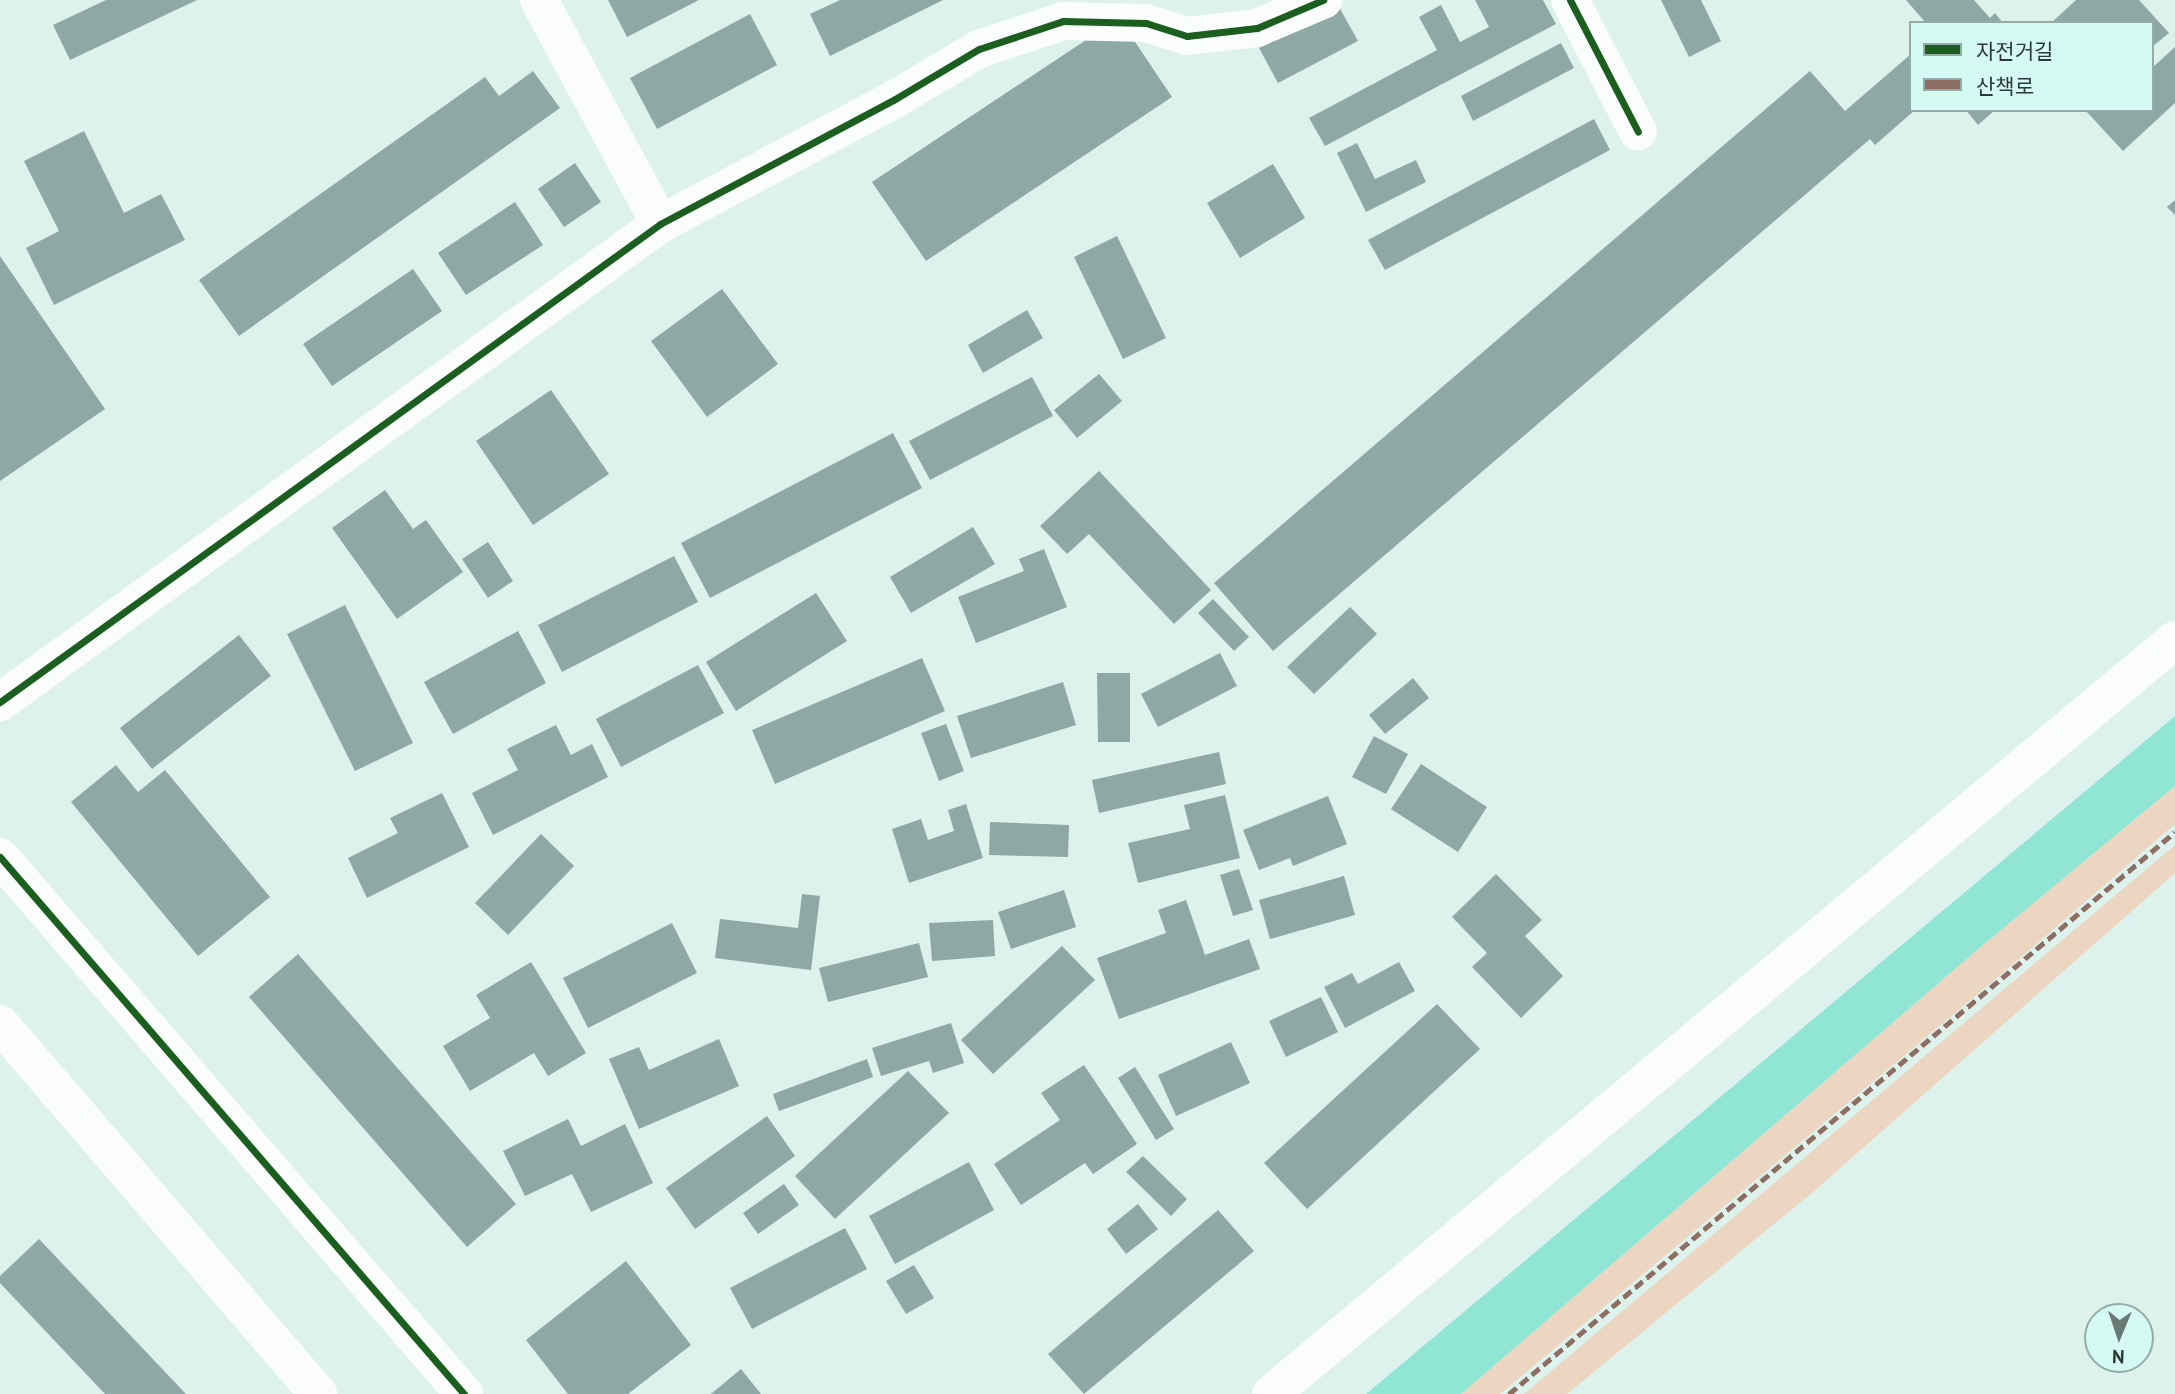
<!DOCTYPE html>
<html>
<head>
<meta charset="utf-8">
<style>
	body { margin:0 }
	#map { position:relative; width:2175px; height:1394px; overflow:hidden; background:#ddf2ed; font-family:"PT Sans","Noto Sans KR",sans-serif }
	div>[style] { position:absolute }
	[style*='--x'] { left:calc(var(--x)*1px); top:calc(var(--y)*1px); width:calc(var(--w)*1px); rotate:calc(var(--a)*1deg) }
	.green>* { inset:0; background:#ecd6c1 }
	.water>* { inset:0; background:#90e5d4 }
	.building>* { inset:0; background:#8ea8a3 }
	.minor>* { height:38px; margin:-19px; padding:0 19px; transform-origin:19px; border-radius:19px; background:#fafdfc }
	.major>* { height:38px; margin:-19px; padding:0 19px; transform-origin:19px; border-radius:19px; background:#fafdfc }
	.quiet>* { height:5px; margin-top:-2.5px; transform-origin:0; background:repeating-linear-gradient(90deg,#8d6e63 0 10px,transparent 0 15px) }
	.cycleway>* { height:7px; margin:-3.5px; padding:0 3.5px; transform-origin:3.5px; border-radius:3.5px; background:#1b5e20 }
	span { translate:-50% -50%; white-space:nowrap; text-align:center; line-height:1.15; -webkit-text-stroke:7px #d5faf1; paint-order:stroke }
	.legend { position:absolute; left:1909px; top:21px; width:245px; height:91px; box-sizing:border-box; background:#d5faf1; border:2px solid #91ada6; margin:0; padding:9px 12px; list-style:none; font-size:21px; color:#2b3a36 }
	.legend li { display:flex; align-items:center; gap:14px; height:35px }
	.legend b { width:35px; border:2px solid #91ada6 }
	.north { position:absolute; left:2084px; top:1303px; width:70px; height:70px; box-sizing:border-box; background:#d5faf1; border:2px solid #91ada6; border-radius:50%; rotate:182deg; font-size:19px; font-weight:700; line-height:28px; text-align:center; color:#2b3a36 }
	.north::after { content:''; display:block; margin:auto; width:24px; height:32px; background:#697a76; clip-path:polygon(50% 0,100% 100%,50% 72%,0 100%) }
</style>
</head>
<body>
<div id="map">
	<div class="green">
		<i style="clip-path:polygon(2175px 786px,2175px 824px,2004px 972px,1500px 1394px,1461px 1394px,1984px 944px)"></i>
		<i style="clip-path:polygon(2175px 845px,2175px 873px,1813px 1192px,1567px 1394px,1524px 1394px)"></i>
	</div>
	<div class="water">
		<i style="clip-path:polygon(2175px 716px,2175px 786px,1984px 944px,1461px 1394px,1366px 1394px)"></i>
	</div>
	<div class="building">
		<i style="clip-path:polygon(106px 0,197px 0,70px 60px,53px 25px)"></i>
		<i style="clip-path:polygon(608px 0,699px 0,627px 37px)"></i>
		<i style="clip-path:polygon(840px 0,943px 0,830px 56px,810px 14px)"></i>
		<i style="clip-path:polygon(1475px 0,1543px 0,1556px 24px,1325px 146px,1309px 118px,1437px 50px,1419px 17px,1441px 5px,1460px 42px,1489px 27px)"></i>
		<i style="clip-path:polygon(1661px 0,1701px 0,1721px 41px,1689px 57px)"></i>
		<i style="clip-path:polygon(1906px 0,1974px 0,1990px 18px,1995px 13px,2003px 23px,1926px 23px)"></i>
		<i style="clip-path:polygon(2076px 0,2139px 0,2169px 33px,2152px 47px,2152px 23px,2051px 23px)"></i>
		<i style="clip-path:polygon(1338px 5px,1358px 41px,1278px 83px,1259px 48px)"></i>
		<i style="clip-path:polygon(750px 14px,777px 65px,657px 129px,630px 78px)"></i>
		<i style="clip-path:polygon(1119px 18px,1172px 97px,926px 261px,872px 182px)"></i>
		<i style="clip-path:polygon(1561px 43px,1574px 68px,1473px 121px,1461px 96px)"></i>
		<i style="clip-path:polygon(2175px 47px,2175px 103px,2123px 151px,2085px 110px,2152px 110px,2152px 68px)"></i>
		<i style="clip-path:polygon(1911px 54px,1911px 110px,1915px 110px,1875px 145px,1870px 139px,1273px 651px,1214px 583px,1810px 71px,1845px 111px)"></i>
		<i style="clip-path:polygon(533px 71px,560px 108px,239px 336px,199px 280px,485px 77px,499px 96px)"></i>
		<i style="clip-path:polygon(1966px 110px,1995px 110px,1978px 125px)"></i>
		<i style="clip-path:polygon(1594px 119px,1610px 150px,1385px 270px,1368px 240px)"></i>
		<i style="clip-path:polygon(84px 131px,124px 213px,161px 194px,185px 240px,54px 305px,26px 248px,59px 231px,24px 161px)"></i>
		<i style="clip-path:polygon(1357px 143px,1375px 179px,1416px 160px,1426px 182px,1366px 212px,1337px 153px)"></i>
		<i style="clip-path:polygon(575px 163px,601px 202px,564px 227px,538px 189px)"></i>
		<i style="clip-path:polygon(1273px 164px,1305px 218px,1240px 258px,1207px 203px)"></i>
		<i style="clip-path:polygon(2175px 200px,2175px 215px,2167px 207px)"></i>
		<i style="clip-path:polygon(515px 202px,543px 245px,466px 295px,438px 253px)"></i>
		<i style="clip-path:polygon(1117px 236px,1166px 338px,1123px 359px,1074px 257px)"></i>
		<i style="clip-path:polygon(0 256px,105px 409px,0 481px)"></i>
		<i style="clip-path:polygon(413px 269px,442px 311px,332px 386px,303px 344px)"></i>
		<i style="clip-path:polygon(722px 289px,778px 364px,707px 417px,651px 341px)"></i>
		<i style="clip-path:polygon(1027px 310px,1043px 338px,983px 373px,968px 345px)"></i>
		<i style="clip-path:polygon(1099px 374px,1122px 401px,1077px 438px,1054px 410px)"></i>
		<i style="clip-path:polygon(1032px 377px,1053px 416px,930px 480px,909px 441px)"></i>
		<i style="clip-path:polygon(551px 390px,609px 474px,533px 525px,476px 441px)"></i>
		<i style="clip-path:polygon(893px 433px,922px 488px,710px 598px,681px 543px)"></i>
		<i style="clip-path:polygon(1099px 471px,1211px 590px,1174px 624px,1089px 534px,1067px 554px,1040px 526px)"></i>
		<i style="clip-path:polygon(385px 490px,413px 529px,426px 520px,463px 572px,397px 619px,332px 528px)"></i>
		<i style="clip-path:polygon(973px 527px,995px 564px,911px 613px,890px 577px)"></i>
		<i style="clip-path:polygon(488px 542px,513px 581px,488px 598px,462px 559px)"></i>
		<i style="clip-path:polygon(1044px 549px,1067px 607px,976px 643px,958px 597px,1024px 571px,1019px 559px)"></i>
		<i style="clip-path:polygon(674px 556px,698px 602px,562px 672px,538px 625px)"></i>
		<i style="clip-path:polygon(816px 593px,847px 641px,736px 711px,706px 662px)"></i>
		<i style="clip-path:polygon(1213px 599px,1249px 637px,1234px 651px,1198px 613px)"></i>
		<i style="clip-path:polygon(345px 605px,413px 743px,355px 771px,287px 634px)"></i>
		<i style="clip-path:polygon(1350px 607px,1377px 634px,1314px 694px,1287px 667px)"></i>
		<i style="clip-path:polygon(518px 631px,546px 683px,453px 734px,424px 682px)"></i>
		<i style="clip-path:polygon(239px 635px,271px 676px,152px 769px,120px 728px)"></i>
		<i style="clip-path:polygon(1220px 653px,1237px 686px,1158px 727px,1141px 694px)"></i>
		<i style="clip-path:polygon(922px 658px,945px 711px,775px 784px,752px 730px)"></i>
		<i style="clip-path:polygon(698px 665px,724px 713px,621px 767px,596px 719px)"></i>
		<i style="clip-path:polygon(1097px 673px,1130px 673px,1130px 742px,1098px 742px)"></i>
		<i style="clip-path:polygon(1413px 678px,1429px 698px,1385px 734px,1369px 715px)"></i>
		<i style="clip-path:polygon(1063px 682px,1076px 725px,971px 758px,957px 716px)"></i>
		<i style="clip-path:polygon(946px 724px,964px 771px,939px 781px,921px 733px)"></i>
		<i style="clip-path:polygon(556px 725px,571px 755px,592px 744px,608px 777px,493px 835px,472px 793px,518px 770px,507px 749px)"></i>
		<i style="clip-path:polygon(1374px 736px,1408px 754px,1386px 794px,1352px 777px)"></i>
		<i style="clip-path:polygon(1219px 752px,1226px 784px,1099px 813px,1092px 780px)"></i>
		<i style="clip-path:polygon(1421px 764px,1487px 807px,1458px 852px,1391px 809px)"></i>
		<i style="clip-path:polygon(116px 765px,138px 792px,165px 770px,270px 897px,198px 956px,71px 802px)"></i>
		<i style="clip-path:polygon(442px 793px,469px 847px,367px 898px,348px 858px,398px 833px,390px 818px)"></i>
		<i style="clip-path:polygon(1225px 795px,1240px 858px,1138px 883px,1128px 843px,1190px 829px,1184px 805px)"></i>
		<i style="clip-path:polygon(1328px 796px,1347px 844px,1293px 866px,1290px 858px,1259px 870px,1243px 830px)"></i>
		<i style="clip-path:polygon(966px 804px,983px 858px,909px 883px,892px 829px,921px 819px,928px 840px,954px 831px,948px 810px)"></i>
		<i style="clip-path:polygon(990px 822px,1069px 825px,1068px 857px,989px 855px)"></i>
		<i style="clip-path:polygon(541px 834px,574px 866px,508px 935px,475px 903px)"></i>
		<i style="clip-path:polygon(1239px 869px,1253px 910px,1233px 916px,1220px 875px)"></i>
		<i style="clip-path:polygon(1496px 874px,1542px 920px,1525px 936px,1563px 976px,1521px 1018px,1472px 967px,1487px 953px,1452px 917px)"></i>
		<i style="clip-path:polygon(1344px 876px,1355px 915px,1270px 939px,1259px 900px)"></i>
		<i style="clip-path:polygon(1064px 890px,1076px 927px,1011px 949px,998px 912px)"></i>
		<i style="clip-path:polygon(802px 894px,820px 896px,811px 970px,715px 958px,720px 919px,798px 928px)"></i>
		<i style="clip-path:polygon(1186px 900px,1205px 955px,1249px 939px,1260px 969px,1119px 1019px,1097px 958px,1166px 933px,1158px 910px)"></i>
		<i style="clip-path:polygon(993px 920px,995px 956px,932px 961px,929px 923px)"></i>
		<i style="clip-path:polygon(672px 923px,697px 973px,588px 1028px,563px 978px)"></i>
		<i style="clip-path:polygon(919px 943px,928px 977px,828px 1002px,819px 968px)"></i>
		<i style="clip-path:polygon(1062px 946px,1095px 980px,993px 1074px,961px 1040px)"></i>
		<i style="clip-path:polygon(298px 954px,516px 1204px,467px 1247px,249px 997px)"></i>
		<i style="clip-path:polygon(531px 962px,586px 1053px,548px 1076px,534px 1053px,470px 1091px,443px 1046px,490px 1018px,476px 995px)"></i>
		<i style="clip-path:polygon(1399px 962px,1415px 991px,1345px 1028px,1324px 987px,1352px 973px,1358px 984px)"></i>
		<i style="clip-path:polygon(1321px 997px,1338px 1032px,1286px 1057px,1269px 1021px)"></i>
		<i style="clip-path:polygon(1437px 1004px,1480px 1049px,1307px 1209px,1264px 1163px)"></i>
		<i style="clip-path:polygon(951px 1023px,964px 1063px,933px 1073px,929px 1061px,881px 1076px,872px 1048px)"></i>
		<i style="clip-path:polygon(719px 1039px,739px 1086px,639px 1129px,609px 1059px,639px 1047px,649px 1070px)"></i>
		<i style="clip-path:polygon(1231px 1042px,1250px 1083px,1176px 1116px,1158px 1075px)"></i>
		<i style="clip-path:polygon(867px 1059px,873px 1077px,779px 1111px,773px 1094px)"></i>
		<i style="clip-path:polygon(1084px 1065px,1137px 1144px,1093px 1174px,1085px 1163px,1021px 1205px,994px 1164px,1060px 1120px,1041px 1093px)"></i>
		<i style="clip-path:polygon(1135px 1067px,1174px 1129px,1156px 1140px,1118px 1078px)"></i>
		<i style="clip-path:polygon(908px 1071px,949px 1113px,835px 1219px,795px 1176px)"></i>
		<i style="clip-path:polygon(767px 1116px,795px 1156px,695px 1229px,666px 1188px)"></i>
		<i style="clip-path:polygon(568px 1119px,581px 1146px,625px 1124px,653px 1183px,591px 1212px,572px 1174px,525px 1196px,503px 1151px)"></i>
		<i style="clip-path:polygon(1143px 1156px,1187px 1199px,1171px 1216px,1126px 1172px)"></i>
		<i style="clip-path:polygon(969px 1162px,994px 1210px,895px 1264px,869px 1216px)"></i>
		<i style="clip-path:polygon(784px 1184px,799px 1205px,758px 1234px,743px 1213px)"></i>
		<i style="clip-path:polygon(1138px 1204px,1158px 1229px,1126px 1254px,1107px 1229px)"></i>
		<i style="clip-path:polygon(1218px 1210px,1254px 1251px,1084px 1394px,1048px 1354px)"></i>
		<i style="clip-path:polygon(845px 1228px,867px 1269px,752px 1329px,730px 1288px)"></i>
		<i style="clip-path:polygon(39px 1239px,186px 1394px,105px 1394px,0 1283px,0 1276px)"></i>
		<i style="clip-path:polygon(626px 1261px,691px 1345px,628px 1394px,568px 1394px,526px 1340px)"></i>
		<i style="clip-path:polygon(914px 1265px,934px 1298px,906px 1314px,886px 1281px)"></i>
		<i style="clip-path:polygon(741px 1369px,761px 1394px,711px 1394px)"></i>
	</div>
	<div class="minor">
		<i style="--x:539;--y:0;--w:255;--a:61.6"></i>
		<i style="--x:1570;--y:0;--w:148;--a:62.7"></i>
		<i style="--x:0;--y:702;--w:815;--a:-35.91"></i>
		<i style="--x:660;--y:224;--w:266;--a:-28"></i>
		<i style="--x:895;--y:99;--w:98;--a:-30.8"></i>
		<i style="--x:979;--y:49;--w:89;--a:-18.4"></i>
		<i style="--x:1063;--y:21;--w:83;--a:1.4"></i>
		<i style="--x:1146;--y:23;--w:43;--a:17.6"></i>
		<i style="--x:1187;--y:36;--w:70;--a:-6.5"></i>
		<i style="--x:1257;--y:28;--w:72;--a:-23"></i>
		<i style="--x:0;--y:857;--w:710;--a:49.17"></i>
	</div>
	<div class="major">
		<i style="--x:0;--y:1024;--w:488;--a:49.3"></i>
		<i style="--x:1271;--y:1394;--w:1177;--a:-39.83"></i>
	</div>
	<div class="quiet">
		<i style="--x:1509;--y:1394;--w:871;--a:-40.16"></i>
	</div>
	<div class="cycleway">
		<i style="--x:1570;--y:0;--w:148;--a:62.7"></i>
		<i style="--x:0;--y:702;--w:815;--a:-35.91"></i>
		<i style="--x:660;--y:224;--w:266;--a:-28"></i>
		<i style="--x:895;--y:99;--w:98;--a:-30.8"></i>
		<i style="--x:979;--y:49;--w:89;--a:-18.4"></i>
		<i style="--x:1063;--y:21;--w:83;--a:1.4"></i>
		<i style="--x:1146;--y:23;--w:43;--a:17.6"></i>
		<i style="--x:1187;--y:36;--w:70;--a:-6.5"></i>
		<i style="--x:1257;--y:28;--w:72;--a:-23"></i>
		<i style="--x:0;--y:857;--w:710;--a:49.17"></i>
	</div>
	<ul class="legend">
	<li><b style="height:9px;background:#1b5e20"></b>자전거길</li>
	<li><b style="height:9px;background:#8d6e63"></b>산책로</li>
	</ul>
	<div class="north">N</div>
</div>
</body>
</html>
